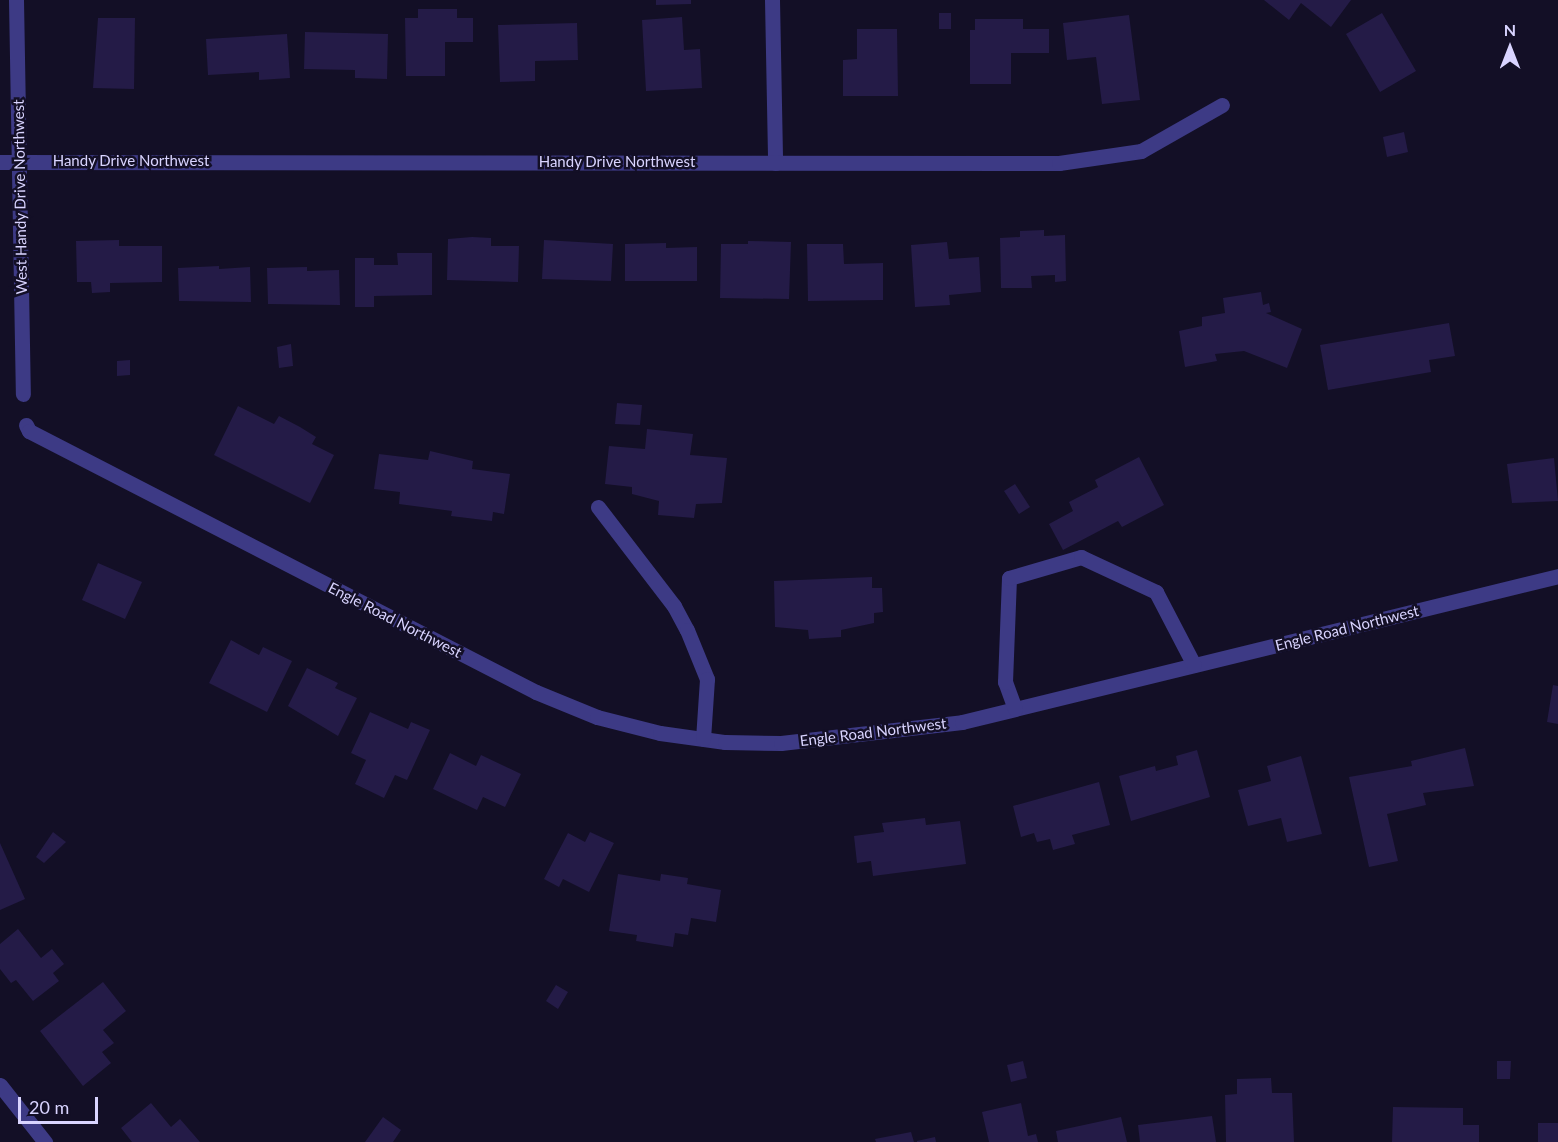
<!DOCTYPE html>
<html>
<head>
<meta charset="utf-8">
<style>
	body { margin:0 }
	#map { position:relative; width:1558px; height:1142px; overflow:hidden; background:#130f26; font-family:Lato,sans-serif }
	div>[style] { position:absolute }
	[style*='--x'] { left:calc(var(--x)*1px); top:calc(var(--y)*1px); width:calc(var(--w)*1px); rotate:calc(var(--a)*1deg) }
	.building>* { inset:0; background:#241b47 }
	.minor>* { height:15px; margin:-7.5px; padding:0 7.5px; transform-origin:7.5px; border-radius:7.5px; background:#3d3a85 }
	span { translate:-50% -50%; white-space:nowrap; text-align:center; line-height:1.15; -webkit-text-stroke:5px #130f26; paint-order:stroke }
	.street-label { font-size:15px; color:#d9d4ff }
	.north { position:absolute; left:1480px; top:18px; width:60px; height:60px; -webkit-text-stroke:4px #130f26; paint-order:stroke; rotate:0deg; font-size:16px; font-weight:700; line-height:24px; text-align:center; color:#d9d4ff }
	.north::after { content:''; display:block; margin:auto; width:21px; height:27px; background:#d9d4ff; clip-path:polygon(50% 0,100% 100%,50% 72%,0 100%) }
	.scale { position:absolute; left:18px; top:1097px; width:80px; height:27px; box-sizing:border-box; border:3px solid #d9d4ff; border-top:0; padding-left:8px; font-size:18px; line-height:21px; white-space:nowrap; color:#d9d4ff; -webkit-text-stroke:4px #130f26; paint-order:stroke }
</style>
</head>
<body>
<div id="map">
	<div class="building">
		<i style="clip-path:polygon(656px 0,691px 0,691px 4px,656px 5px)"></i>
		<i style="clip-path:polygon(1264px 0,1351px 0,1331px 27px,1301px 3px,1289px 20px)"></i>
		<i style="clip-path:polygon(418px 9px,457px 9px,457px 18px,473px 18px,473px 42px,445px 42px,445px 76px,406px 76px,405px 18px,418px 18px)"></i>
		<i style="clip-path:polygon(939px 13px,951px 13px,951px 29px,939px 29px)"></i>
		<i style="clip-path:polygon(1382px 13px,1416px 71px,1380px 92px,1346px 34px)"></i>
		<i style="clip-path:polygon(1129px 15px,1140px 100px,1102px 104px,1096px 57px,1067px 60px,1063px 23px)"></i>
		<i style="clip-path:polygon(682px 17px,684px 50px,700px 49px,702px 88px,646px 91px,642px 20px)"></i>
		<i style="clip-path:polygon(98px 18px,135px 18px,134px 89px,93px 88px)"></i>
		<i style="clip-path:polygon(975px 19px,1023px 19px,1023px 29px,1049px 29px,1049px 53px,1011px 53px,1011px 84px,970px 84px,970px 30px,975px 30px)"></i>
		<i style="clip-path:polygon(577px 23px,578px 60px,535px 61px,535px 81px,500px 82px,498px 25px)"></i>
		<i style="clip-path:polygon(857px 29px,897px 29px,898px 96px,843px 96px,843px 60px,857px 59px)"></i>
		<i style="clip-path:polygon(305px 32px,388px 34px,387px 79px,355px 78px,355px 70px,304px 69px)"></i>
		<i style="clip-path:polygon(287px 34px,290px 78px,259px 80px,259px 72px,208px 75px,206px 39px)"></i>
		<i style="clip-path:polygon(1404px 132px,1408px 152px,1387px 157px,1383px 137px)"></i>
		<i style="clip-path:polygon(1044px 230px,1044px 236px,1065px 235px,1066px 281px,1055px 282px,1055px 275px,1031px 276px,1032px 288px,1001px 288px,1000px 238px,1020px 237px,1020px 231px)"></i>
		<i style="clip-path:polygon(472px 237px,491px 238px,491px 246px,519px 246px,518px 282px,447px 280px,448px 239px)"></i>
		<i style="clip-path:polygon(119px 240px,119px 246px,162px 246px,162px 282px,110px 283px,110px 292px,92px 293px,91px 282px,77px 282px,76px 241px)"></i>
		<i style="clip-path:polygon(544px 240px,613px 244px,611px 281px,542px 279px)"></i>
		<i style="clip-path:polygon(748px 241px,791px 242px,789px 299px,720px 298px,721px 244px,748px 244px)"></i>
		<i style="clip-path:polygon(947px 242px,949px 259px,979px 257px,981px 292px,949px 295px,950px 305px,915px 307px,911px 245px)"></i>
		<i style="clip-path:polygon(666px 243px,666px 248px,697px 247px,697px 281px,625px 281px,625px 244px)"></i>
		<i style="clip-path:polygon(807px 244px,843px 244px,844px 264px,883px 263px,883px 300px,808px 301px)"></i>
		<i style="clip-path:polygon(397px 253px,432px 253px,432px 295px,374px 296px,374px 307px,355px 307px,355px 258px,374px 258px,374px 265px,398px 265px)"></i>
		<i style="clip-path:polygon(219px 266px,219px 269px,250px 267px,251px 302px,179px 301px,178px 268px)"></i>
		<i style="clip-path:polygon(307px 267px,307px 271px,339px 270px,340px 305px,268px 304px,267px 268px)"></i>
		<i style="clip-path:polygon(1261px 292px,1263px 305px,1269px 303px,1271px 312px,1266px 313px,1302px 329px,1287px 368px,1244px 351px,1215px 354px,1217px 361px,1185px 367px,1179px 331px,1202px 326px,1202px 317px,1225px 313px,1223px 298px)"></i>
		<i style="clip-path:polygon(1449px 323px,1455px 356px,1429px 360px,1431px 372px,1328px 390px,1320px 345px)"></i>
		<i style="clip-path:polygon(291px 344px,293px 366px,279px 368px,277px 347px)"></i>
		<i style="clip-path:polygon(130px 360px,130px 375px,117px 376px,117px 361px)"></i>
		<i style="clip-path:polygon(617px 403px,642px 405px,640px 425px,615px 424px)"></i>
		<i style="clip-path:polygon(238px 406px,274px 424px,279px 416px,300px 427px,316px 437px,312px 444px,334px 455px,310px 503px,214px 455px)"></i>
		<i style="clip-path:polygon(647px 429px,693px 434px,690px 455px,727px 458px,722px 503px,696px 504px,694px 518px,658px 515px,659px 501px,632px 494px,632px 487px,605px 484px,609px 446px,645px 449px)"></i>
		<i style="clip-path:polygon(430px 451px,473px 461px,472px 469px,510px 474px,504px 514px,493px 512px,492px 521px,451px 516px,452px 511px,399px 504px,400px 492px,374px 489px,379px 454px,428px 460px)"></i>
		<i style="clip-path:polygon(1139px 457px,1164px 505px,1122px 527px,1118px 521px,1063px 550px,1049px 524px,1073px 511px,1069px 502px,1098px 487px,1095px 480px)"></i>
		<i style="clip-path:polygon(1554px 458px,1558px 501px,1512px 503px,1507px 464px)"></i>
		<i style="clip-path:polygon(1015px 484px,1030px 507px,1019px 514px,1004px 491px)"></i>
		<i style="clip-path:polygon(98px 563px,142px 582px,125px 619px,82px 600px)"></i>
		<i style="clip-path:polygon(872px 577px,872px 588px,882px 588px,883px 612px,874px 613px,874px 623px,841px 630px,841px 637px,809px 639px,808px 630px,775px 627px,774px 581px)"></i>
		<i style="clip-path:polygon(231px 640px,259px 655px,263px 647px,292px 661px,267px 712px,209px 683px)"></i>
		<i style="clip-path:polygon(307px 668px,338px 683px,335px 688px,357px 698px,338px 736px,288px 706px)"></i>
		<i style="clip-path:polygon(1553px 685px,1558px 686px,1558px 724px,1547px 722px)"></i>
		<i style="clip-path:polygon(370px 712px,408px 729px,411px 722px,430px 730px,407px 780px,395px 775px,384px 798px,355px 784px,366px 760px,351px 753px)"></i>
		<i style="clip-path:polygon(1465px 748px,1474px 786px,1423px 793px,1426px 805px,1387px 814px,1398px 861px,1369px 867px,1349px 777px,1412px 766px,1411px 761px)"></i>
		<i style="clip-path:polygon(1197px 750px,1210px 797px,1131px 821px,1119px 776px,1155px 766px,1156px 771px,1178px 765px,1176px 756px)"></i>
		<i style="clip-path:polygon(450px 753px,476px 766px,481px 755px,521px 774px,505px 807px,483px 797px,477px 810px,433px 789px)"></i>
		<i style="clip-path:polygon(1301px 756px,1322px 834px,1287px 842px,1281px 818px,1248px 826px,1238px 790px,1271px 781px,1267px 766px)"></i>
		<i style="clip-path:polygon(1099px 782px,1110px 825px,1072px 835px,1075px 844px,1053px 850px,1050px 839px,1037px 842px,1034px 833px,1021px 837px,1013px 806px)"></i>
		<i style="clip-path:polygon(925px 818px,926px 825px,960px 821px,966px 864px,873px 876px,871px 861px,857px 863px,854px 836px,884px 832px,882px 823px)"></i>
		<i style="clip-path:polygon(53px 832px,66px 842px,44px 863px,36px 857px)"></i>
		<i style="clip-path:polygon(590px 832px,614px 843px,589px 892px,563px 879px,559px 887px,544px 879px,568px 833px,585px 842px)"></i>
		<i style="clip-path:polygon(0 843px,25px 899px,0 910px)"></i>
		<i style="clip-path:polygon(618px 874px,660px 881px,661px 874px,688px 878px,687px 884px,721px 890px,716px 922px,691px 918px,688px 935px,675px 933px,673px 947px,636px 941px,637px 935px,609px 931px)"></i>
		<i style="clip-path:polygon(18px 929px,41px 958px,52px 949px,64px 964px,53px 973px,59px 981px,33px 1001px,16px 980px,11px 983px,0 969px,0 944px)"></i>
		<i style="clip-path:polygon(103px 982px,126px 1011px,103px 1030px,114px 1043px,102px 1052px,111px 1063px,83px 1086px,40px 1031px)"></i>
		<i style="clip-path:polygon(556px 985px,568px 992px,558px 1009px,546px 1001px)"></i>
		<i style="clip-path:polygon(1023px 1061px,1027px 1078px,1011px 1082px,1007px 1065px)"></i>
		<i style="clip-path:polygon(1497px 1061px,1511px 1061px,1510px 1079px,1497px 1079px)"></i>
		<i style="clip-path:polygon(1271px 1078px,1272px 1093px,1292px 1093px,1294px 1142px,1226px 1142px,1225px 1095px,1237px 1094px,1237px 1079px)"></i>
		<i style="clip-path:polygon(151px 1103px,171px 1127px,180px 1119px,200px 1142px,132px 1142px,121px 1128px)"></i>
		<i style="clip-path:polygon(1021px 1103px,1028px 1136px,1036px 1134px,1038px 1142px,989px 1142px,982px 1112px)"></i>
		<i style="clip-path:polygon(1393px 1107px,1463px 1108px,1463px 1125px,1479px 1125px,1479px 1142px,1392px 1142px)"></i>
		<i style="clip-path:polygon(1212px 1116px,1216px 1142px,1140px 1142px,1138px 1125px)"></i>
		<i style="clip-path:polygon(383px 1117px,401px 1130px,393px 1142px,365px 1142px)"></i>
		<i style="clip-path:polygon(1121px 1117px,1127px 1142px,1058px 1142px,1056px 1131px)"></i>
		<i style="clip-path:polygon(1538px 1123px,1558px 1123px,1558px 1142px,1538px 1142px)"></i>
		<i style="clip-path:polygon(911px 1132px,914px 1142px,876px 1142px,875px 1139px)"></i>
		<i style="clip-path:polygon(935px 1137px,936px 1142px,917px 1142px,917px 1141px)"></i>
	</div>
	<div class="minor">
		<i style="--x:16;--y:0;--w:394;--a:89"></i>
		<i style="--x:772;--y:0;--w:163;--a:88.9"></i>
		<i style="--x:0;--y:162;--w:1059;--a:0.05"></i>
		<i style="--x:1059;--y:163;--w:83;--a:-8.3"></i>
		<i style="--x:1141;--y:151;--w:93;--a:-29.6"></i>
		<i style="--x:26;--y:425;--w:7;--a:63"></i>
		<i style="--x:29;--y:431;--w:570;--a:27.24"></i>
		<i style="--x:536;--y:692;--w:66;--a:22.3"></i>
		<i style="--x:597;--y:717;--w:65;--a:14.3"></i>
		<i style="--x:660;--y:733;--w:66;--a:7.9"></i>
		<i style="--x:725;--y:742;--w:56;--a:1"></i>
		<i style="--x:781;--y:743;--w:182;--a:-6.6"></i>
		<i style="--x:962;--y:722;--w:614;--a:-13.76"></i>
		<i style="--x:598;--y:507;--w:125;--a:52.5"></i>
		<i style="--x:674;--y:606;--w:27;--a:62"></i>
		<i style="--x:687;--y:630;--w:53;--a:67.8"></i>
		<i style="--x:707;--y:679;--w:60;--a:93.8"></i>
		<i style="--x:1015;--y:709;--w:29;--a:-110"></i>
		<i style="--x:1005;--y:682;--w:104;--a:-87.8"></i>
		<i style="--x:1009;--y:578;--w:75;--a:-16.3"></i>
		<i style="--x:1081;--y:557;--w:83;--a:25"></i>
		<i style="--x:1156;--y:592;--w:82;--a:62.5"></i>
		<i style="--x:0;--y:1085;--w:73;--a:51.7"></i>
	</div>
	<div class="street-label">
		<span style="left:131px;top:161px">Handy Drive Northwest</span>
		<span style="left:617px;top:162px">Handy Drive Northwest</span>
		<span style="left:20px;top:197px;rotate:-91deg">West Handy Drive Northwest</span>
		<span style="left:395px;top:620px;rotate:27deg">Engle Road Northwest</span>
		<span style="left:1347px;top:628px;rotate:-14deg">Engle Road Northwest</span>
		<span style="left:873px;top:732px;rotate:-7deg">Engle Road Northwest</span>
	</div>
	<div class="north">N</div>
	<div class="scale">20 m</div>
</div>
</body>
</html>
